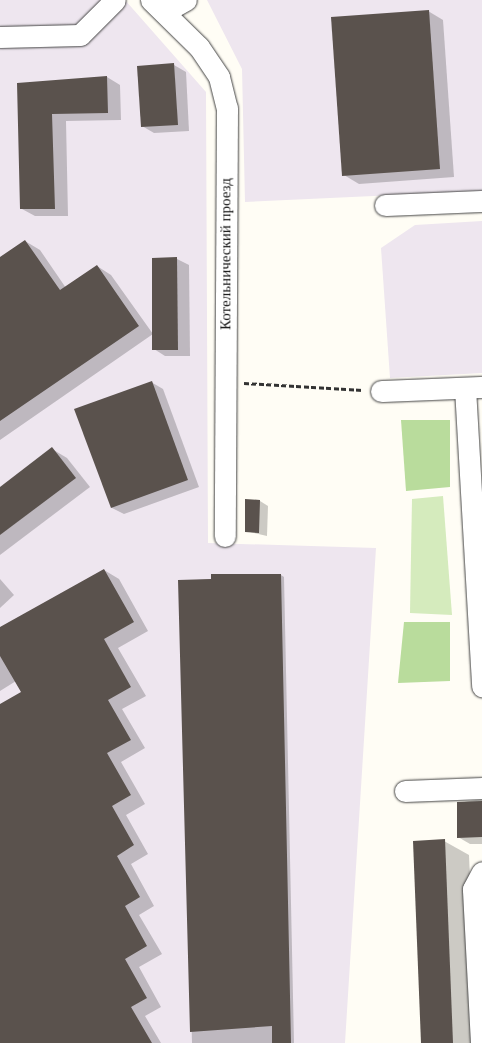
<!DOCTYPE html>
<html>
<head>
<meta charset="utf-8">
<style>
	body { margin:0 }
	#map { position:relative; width:482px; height:1043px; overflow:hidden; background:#fffdf5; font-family:"Times New Roman",serif }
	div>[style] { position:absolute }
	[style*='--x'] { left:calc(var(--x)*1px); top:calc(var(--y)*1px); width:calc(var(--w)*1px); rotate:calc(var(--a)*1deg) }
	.industrial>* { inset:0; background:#eee6ef }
	.green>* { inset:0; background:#d5ebbd }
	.forest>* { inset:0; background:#b9dc9c }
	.shadow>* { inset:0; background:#0003 }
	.building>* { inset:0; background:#5a524d }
	.path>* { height:3px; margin-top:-1.5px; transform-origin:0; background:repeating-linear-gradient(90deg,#333 0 5px,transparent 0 7.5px) }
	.roads { filter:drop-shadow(0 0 1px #444) drop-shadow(0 0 1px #444) }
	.minor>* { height:21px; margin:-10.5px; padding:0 10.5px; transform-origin:10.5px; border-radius:10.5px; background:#fff }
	span { translate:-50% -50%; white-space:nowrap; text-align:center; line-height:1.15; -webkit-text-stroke:5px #fff; paint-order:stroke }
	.street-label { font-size:15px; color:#111 }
</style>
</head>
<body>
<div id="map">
	<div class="industrial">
		<i style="clip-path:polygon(0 0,125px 0,206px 92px,208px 543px,376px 548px,345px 1043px,0 1043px)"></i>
		<i style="clip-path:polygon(207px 0,482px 0,482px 191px,245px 202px,242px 69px)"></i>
		<i style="clip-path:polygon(482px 221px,482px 373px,390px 378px,381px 248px,415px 225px)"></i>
	</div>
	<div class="green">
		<i style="clip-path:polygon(443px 496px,452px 615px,410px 613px,412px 499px)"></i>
	</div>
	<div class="forest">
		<i style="clip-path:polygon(401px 420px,450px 420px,450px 487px,406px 491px)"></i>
		<i style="clip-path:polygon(404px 622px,450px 622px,450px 681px,398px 683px)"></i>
	</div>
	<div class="shadow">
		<i style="clip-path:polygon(428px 11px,443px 20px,454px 177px,359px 184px,344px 175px)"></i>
		<i style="clip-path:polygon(174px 65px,186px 72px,189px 131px,154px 133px,142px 126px)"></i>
		<i style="clip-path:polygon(107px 77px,120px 85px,121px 120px,66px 121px,68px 216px,35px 216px,22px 209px,18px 84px)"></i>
		<i style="clip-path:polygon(25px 241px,40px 250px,66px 288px,97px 266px,111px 275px,153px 334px,0 440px,0 258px)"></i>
		<i style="clip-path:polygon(177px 259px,189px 265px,190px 356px,165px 356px,154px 349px)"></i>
		<i style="clip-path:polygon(151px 382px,163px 389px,199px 487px,124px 514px,112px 508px)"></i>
		<i style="clip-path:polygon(52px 449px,67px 458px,90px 487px,0 555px,0 489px)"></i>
		<i style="clip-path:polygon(260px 501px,268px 506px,267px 536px,246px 531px)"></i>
		<i style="clip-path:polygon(104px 570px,119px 579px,148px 631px,118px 648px,146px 696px,122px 709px,145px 748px,121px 762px,145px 804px,126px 815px,148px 854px,131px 864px,154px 906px,139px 915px,162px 954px,139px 967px,161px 1007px,145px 1016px,161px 1043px,0 1043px,0 706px,22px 693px,16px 681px,0 691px,0 629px)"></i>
		<i style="clip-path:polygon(281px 575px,284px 577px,294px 1043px,192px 1043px,180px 581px)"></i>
		<i style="clip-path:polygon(0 579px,14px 595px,0 608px)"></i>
		<i style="clip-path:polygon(482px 799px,482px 844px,470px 844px,458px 837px,458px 803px)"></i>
		<i style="clip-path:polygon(444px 841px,469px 855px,477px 1043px,423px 1043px)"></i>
	</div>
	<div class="building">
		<i style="clip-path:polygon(429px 10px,440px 169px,342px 176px,331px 17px)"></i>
		<i style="clip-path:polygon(174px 63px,178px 125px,141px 127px,137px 66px)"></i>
		<i style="clip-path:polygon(107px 76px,108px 113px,52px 114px,55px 209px,20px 209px,17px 83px)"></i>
		<i style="clip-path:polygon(25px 240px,60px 290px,97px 265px,139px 326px,0 421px,0 257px)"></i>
		<i style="clip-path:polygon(177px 257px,178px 350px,152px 350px,152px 258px)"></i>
		<i style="clip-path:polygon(152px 381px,188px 480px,111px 508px,74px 409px)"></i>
		<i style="clip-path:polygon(52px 447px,76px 478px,0 535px,0 487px)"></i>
		<i style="clip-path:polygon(245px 499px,260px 500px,259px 533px,245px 532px)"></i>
		<i style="clip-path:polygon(104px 569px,134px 622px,104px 639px,131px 687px,108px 700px,131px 740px,107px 753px,131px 795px,112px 806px,134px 845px,117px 856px,140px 897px,125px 906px,147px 946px,125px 959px,147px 998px,131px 1007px,152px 1043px,0 1043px,0 704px,21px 692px,0 656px,0 627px)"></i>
		<i style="clip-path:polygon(211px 574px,281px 574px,291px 1043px,272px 1043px,272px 1026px,190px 1032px,178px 580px,211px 579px)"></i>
		<i style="clip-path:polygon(482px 801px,482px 837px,457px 838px,457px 802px)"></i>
		<i style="clip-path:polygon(445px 839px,453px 1043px,421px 1043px,413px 841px)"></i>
	</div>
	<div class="path">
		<i style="--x:244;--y:383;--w:119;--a:3.4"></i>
	</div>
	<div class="roads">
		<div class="minor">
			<i style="--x:151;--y:0;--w:67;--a:44.4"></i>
			<i style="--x:199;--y:47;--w:36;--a:56"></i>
			<i style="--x:219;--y:77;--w:32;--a:76"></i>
			<i style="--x:227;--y:108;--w:428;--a:90.3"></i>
			<i style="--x:164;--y:12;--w:25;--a:-29"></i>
			<i style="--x:0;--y:37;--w:80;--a:-1.4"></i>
			<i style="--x:80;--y:35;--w:49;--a:-45"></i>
			<i style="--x:385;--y:205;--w:97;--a:-2.4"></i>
			<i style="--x:465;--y:388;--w:299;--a:86.7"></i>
			<i style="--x:381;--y:391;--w:101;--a:-2.3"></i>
			<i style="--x:405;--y:791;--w:77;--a:-2.2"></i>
			<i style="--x:481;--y:1043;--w:154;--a:-93"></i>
			<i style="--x:473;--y:889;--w:19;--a:-62"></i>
		</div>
	</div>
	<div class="street-label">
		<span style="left:226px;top:254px;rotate:-90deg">Котельнический проезд</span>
	</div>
</div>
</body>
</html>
